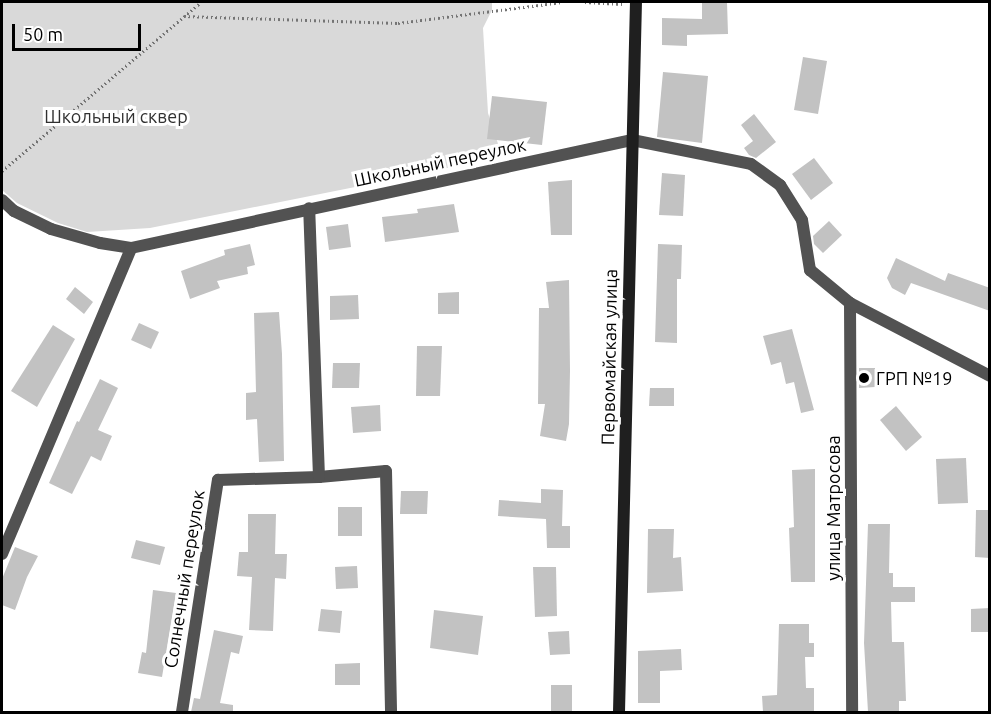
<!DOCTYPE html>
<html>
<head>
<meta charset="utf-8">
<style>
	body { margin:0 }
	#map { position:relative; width:991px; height:714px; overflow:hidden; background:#fff; font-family:Ubuntu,sans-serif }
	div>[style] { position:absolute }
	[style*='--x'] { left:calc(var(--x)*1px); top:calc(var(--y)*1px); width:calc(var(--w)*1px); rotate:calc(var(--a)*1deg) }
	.green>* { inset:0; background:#d9d9d9 }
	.building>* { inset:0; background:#c2c2c2 }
	.path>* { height:3px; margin-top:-1.5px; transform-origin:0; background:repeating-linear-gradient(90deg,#747474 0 1.5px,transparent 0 4.5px) }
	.minor>* { height:12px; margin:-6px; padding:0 6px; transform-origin:6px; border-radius:6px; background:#525252 }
	.secondary>* { height:12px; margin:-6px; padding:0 6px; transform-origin:6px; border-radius:6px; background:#1f1f1f }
	.dots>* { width:16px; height:16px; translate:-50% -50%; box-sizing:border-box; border:3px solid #fff; border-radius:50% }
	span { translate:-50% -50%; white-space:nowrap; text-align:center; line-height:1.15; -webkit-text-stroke:6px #fff; paint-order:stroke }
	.park-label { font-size:18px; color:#303030 }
	.street-label { font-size:18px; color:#000 }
	.poi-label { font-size:18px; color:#000 }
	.left { translate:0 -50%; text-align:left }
	.frame { position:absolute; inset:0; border:3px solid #000; pointer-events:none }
	.scale { position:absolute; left:12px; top:24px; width:129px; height:27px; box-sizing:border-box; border:3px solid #000; border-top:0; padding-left:8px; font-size:18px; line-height:21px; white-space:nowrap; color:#000; -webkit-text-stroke:4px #fff; paint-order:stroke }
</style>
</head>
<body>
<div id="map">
	<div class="green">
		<i style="clip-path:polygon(2px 2px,492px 2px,492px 10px,483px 28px,488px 113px,501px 153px,440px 170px,150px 228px,87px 232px,58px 223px,17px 203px,2px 190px)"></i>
	</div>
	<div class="building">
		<i style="clip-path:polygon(702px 2px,727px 2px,728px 34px,687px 35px,687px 46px,662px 45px,662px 18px,702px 19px)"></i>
		<i style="clip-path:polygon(803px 57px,827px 61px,818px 114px,794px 110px)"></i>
		<i style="clip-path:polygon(663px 72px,708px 76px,702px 143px,657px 137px)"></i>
		<i style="clip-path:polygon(492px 96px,547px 102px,542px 145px,487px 139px)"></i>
		<i style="clip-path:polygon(754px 114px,776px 142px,756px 158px,749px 155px,744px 148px,753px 141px,741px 125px)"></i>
		<i style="clip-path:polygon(814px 158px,833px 183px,811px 200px,792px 174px)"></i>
		<i style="clip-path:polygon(662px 173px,685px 175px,683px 216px,659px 215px)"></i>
		<i style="clip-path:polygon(572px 180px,572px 235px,551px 235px,548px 182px)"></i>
		<i style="clip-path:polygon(454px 204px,459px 232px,385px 242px,382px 217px,418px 213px,417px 209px)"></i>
		<i style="clip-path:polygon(829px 221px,842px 235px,823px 253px,814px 244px,813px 236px)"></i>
		<i style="clip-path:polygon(348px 224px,351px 247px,329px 250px,326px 227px)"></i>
		<i style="clip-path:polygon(250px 244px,255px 265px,247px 267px,248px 274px,217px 281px,220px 288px,190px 299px,181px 271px,225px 255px,224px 250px)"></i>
		<i style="clip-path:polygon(658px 244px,682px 245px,681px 279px,677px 279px,677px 343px,655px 342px)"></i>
		<i style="clip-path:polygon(896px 258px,945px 281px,948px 273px,990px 288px,990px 311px,911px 283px,905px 295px,892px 288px,887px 278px)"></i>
		<i style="clip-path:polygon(569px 280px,570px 371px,569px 424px,566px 441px,540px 436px,545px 404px,538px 404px,539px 308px,549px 308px,546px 282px)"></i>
		<i style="clip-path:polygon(75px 287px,93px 302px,84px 314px,66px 299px)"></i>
		<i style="clip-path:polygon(459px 292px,459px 314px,438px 314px,438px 293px)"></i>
		<i style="clip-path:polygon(358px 295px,359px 319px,330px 320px,330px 296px)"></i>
		<i style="clip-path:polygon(279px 312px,282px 354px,284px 461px,259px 462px,257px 419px,246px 420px,246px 393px,256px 392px,254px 313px)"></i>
		<i style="clip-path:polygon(139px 323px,159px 332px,151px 349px,131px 340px)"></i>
		<i style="clip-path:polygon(53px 325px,75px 339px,37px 407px,11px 391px)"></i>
		<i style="clip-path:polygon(792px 329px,814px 410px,801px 413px,794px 382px,786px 384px,781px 362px,771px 365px,763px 336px)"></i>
		<i style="clip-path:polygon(417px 346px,442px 346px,440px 396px,416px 396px)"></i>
		<i style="clip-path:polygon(333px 363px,360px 363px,359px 388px,332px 388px)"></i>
		<i style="clip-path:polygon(859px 368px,875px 368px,875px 387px,859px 388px)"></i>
		<i style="clip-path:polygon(100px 379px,118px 388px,98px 430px,112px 436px,101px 461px,91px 456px,72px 494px,49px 483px,77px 421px,79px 422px)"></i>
		<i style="clip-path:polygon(650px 388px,674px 388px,674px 406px,649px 406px)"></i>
		<i style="clip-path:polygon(380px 405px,381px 431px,353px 433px,351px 407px)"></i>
		<i style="clip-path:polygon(896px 406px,922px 437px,906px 451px,880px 420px)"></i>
		<i style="clip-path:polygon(966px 458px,968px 503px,938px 504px,936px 459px)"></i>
		<i style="clip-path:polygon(815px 469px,815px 582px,791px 582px,789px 528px,794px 527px,792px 470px)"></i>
		<i style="clip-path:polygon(541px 489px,563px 490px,562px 526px,570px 526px,570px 548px,547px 548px,546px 519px,498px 516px,499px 500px,541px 503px)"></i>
		<i style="clip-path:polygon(401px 491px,428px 491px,427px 514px,400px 514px)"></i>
		<i style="clip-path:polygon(338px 507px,362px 507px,362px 536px,338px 536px)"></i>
		<i style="clip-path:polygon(976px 510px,990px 510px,990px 558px,975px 557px)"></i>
		<i style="clip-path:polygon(248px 514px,276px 514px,275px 554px,287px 554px,286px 579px,275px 578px,273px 631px,249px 630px,252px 577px,237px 576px,239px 552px,248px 552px)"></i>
		<i style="clip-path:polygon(868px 524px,890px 524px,889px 573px,893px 573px,893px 587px,915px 587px,915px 602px,891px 602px,892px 642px,904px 642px,906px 701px,899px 701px,899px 712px,868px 712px,864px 643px)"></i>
		<i style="clip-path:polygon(648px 529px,674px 529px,673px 558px,681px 557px,683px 591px,647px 593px)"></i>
		<i style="clip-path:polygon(136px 540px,165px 547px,160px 565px,131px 558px)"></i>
		<i style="clip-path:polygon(15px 547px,38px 556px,27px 577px,15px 610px,2px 605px,2px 579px)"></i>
		<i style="clip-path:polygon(357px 566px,358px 588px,336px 589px,335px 567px)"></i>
		<i style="clip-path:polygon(533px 567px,556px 567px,557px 616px,535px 617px)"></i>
		<i style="clip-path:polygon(153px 590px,176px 593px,162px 677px,138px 673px,142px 652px,146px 653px)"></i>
		<i style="clip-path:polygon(990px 608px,990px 632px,971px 632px,971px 609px)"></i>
		<i style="clip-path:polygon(321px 609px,342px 611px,340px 633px,318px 631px)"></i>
		<i style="clip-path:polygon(434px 610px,483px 616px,478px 655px,430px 648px)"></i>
		<i style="clip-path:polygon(779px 624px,809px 624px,809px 643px,814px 643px,814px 657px,805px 657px,806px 688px,814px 688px,814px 711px,763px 712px,762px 696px,777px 695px)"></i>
		<i style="clip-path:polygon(214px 630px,243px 636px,239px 654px,231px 652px,220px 703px,233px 705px,233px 712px,191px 712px,194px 698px,200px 699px)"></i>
		<i style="clip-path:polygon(569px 631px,570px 654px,550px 655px,548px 632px)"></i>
		<i style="clip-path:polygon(681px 649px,682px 670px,660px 671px,660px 703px,638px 703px,638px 651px)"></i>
		<i style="clip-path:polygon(360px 663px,360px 685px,335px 685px,335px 664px)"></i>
		<i style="clip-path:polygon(551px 685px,572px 685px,572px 712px,551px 712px)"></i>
	</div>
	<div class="path">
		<i style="--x:585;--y:2;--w:37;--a:3"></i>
		<i style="--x:184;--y:16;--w:214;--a:1.9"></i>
		<i style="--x:398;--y:23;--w:164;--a:-7.3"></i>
		<i style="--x:2;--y:171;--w:261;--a:-40.3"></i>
	</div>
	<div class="minor">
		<i style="--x:2;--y:200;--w:16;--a:43"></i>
		<i style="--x:14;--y:211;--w:41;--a:25.9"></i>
		<i style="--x:51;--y:229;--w:51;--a:15.9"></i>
		<i style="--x:100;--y:243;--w:31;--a:9"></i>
		<i style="--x:850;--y:303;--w:409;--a:89.7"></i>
		<i style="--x:319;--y:477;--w:67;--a:-5.1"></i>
		<i style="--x:386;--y:471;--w:241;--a:88.8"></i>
		<i style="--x:2;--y:554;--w:332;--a:-67.1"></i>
		<i style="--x:131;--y:248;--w:513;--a:-12.17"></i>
		<i style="--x:632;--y:140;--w:121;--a:11.4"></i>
		<i style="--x:751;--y:164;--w:36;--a:36"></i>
		<i style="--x:780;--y:185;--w:41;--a:57.8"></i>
		<i style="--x:802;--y:220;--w:51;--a:80.9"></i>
		<i style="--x:810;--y:270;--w:52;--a:39.5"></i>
		<i style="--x:850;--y:303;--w:158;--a:27.5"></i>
		<i style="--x:182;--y:712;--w:235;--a:-81.2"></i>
		<i style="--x:218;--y:480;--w:101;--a:-1.7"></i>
		<i style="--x:319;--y:477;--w:269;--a:-92.1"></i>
	</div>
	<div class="secondary">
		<i style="--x:619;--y:712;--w:710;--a:-88.63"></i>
	</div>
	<div class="dots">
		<i style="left:864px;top:378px;background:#000"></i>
	</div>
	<div class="park-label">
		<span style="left:116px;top:116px">Школьный сквер</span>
	</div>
	<div class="street-label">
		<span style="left:440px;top:162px;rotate:-12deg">Школьный переулок</span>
		<span style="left:609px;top:357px;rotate:-89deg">Первомайская улица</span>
		<span style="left:833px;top:508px;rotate:-90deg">улица Матросова</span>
		<span style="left:184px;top:579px;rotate:-81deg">Солнечный переулок</span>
	</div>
	<div class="poi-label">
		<span class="left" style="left:876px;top:378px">ГРП №19</span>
	</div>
	<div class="frame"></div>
	<div class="scale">50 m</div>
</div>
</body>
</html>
